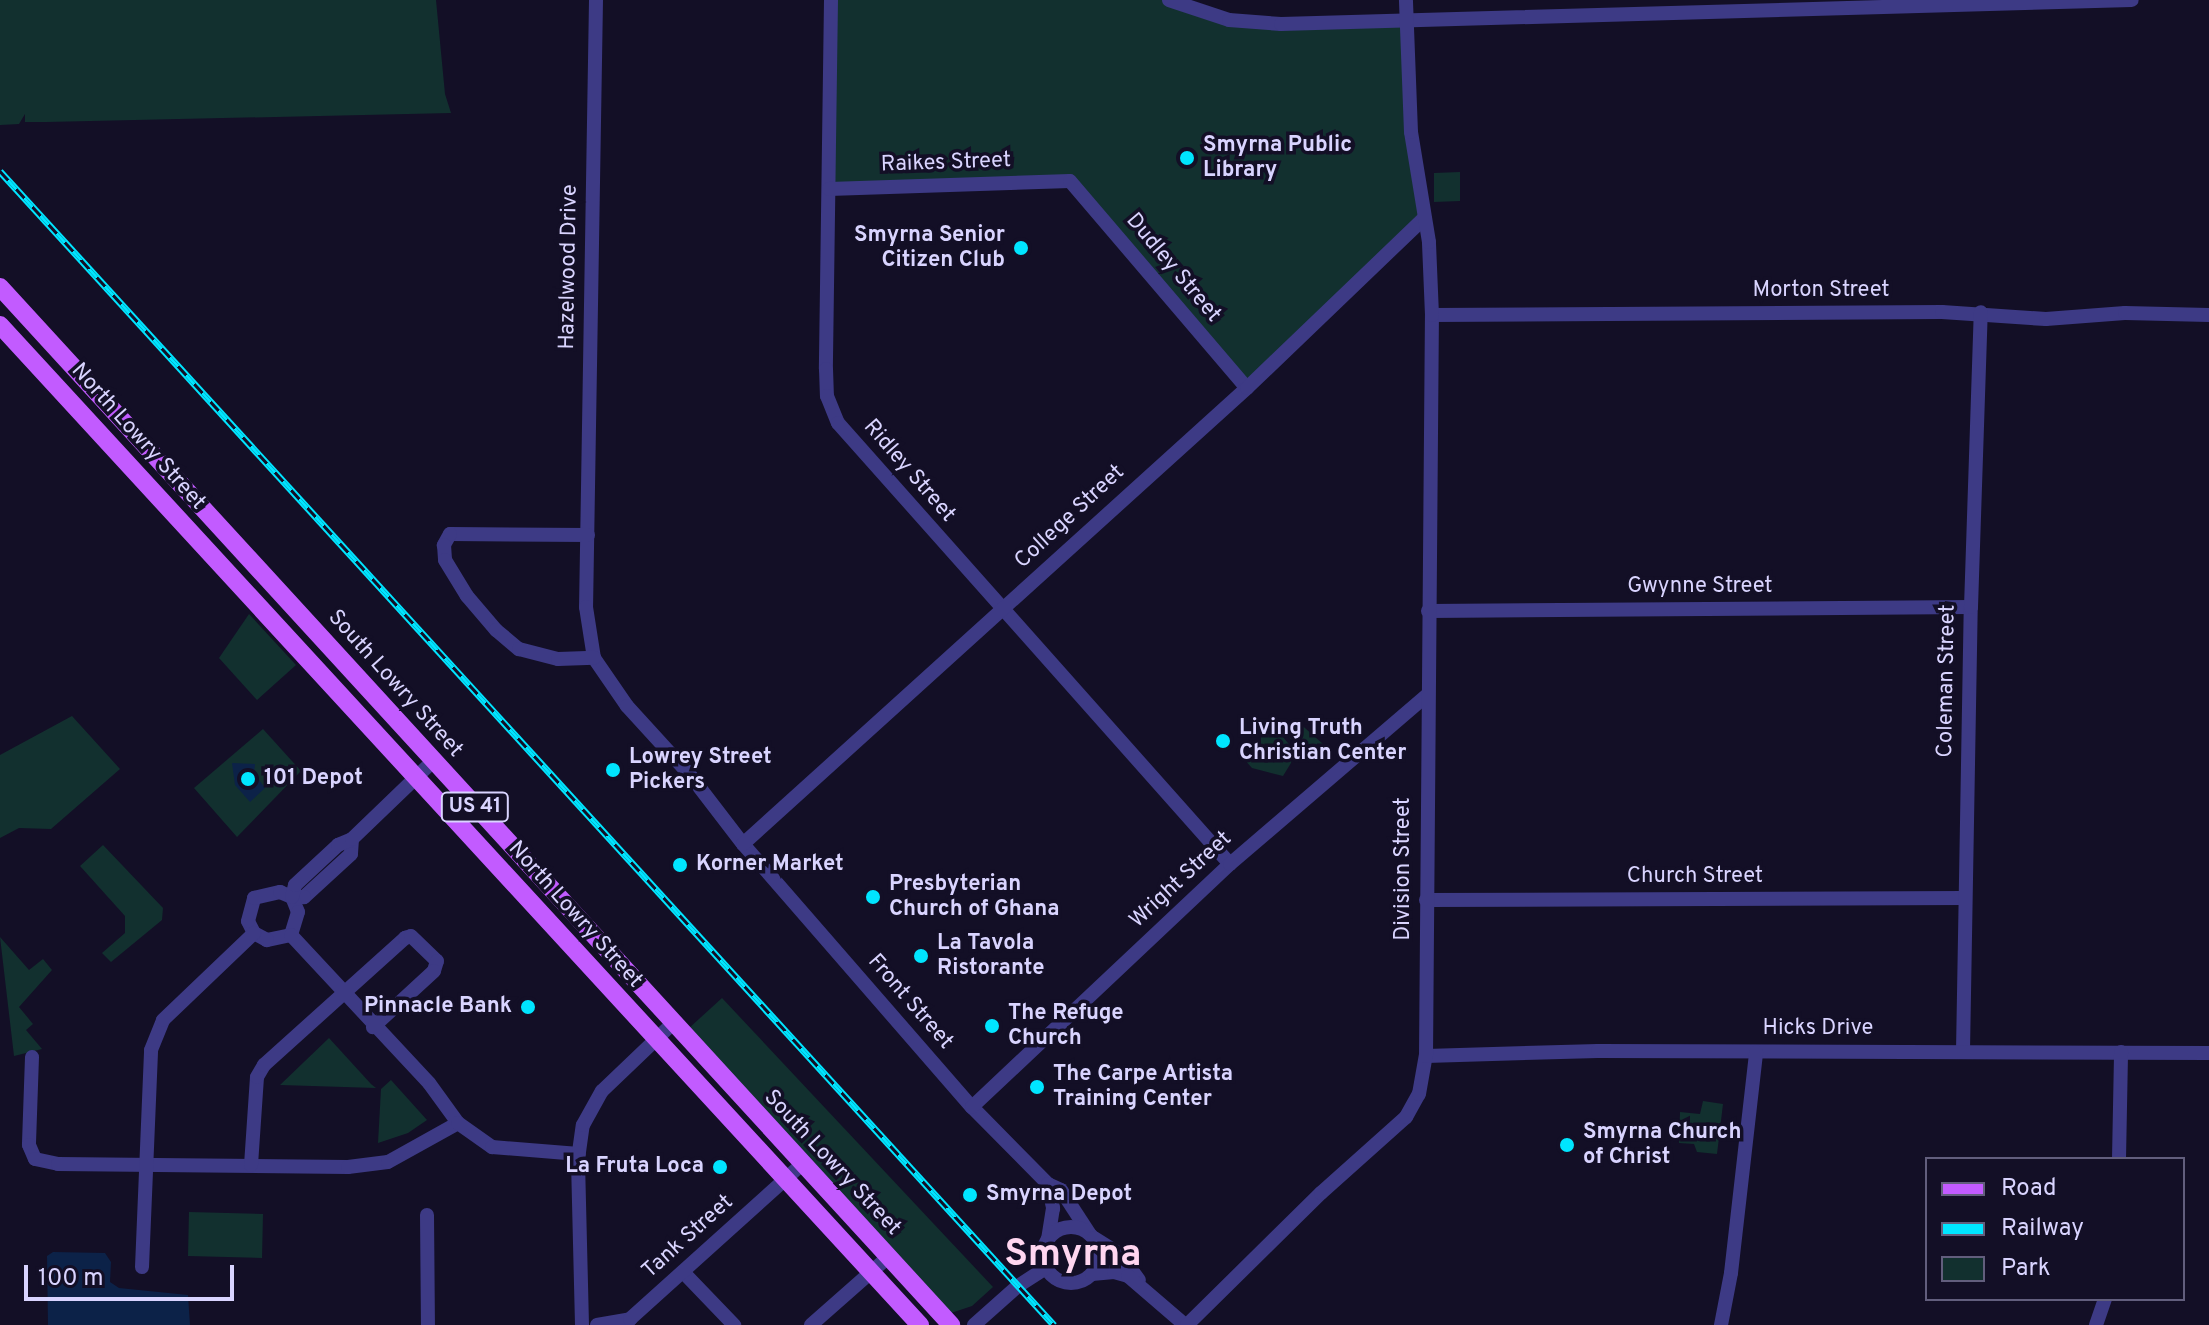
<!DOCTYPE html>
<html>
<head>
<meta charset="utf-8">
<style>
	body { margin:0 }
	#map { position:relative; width:2209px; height:1325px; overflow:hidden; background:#130f26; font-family:Overpass,sans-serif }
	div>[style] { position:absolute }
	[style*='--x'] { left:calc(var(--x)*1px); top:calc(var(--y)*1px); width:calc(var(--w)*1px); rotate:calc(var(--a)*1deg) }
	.green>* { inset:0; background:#12302f }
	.water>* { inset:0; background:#0c2248 }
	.minor>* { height:14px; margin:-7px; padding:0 7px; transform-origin:7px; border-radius:7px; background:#3d3a85 }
	.minor>.ring { margin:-7px; padding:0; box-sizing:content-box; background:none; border:14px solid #3d3a85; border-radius:50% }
	.major>* { height:18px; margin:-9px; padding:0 9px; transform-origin:9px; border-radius:9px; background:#c25bff }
	.rail>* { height:7px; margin-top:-3.5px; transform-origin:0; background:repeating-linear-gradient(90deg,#130f26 0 12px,#00e5ff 0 24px); box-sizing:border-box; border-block:2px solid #00e5ff }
	.dots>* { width:22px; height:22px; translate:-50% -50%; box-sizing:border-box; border:4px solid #130f26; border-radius:50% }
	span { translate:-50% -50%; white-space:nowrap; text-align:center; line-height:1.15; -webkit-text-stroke:7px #130f26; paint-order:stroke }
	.shield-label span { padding:2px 6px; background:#130f26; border:2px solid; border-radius:6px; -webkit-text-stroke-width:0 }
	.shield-label { font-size:20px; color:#d9d4ff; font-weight:700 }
	.poi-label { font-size:22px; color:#d9d4ff; font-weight:700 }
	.left { translate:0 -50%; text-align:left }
	.right { translate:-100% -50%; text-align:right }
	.street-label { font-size:22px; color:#d9d4ff }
	.town-label { font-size:38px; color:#ffd6f0; font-weight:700 }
	.legend { position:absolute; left:1925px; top:1157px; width:260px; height:144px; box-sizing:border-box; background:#130f26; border:2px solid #625e7d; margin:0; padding:10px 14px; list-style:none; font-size:24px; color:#d9d4ff }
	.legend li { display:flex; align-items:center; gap:16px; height:40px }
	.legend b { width:40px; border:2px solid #625e7d }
	.scale { position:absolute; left:24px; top:1265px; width:210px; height:36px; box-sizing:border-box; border:4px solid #d9d4ff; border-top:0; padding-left:10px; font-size:24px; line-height:28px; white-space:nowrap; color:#d9d4ff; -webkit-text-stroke:6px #130f26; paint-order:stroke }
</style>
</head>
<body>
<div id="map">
	<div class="green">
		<i style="clip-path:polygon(0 0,436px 0,445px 94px,451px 113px,46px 122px,25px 122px,25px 114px,19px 124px,0 125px)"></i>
		<i style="clip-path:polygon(831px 0,1169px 0,1212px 16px,1405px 21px,1423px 219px,1247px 388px,1078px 188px,829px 189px)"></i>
		<i style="clip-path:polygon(1460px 172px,1460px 201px,1434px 202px,1434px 173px)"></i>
		<i style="clip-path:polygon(249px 614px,296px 665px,257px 700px,219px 658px)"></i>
		<i style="clip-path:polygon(72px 716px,120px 769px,51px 829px,19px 828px,0 838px,0 755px)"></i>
		<i style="clip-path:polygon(1297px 721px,1323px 744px,1308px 757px,1285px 733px)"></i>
		<i style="clip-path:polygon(263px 729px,301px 771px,237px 837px,194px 788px)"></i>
		<i style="clip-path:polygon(1267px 730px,1272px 735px,1277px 730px,1293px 749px,1291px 763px,1283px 776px,1252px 768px,1242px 757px)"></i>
		<i style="clip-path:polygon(103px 845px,163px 908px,162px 920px,111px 962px,102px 953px,125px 933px,125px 916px,80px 866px)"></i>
		<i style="clip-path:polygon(0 937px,29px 970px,43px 959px,52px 970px,19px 1007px,33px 1024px,26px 1030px,42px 1049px,14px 1056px)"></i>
		<i style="clip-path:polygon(722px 998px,993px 1287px,972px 1306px,951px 1313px,688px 1029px)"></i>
		<i style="clip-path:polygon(329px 1038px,371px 1084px,376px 1088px,280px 1085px)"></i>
		<i style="clip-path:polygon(391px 1080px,427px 1120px,408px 1133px,378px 1143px,381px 1089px)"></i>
		<i style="clip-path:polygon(1703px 1101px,1723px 1104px,1717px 1154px,1697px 1152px,1694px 1144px,1679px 1143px,1680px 1112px,1700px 1114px)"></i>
		<i style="clip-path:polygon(189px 1212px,263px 1214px,262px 1258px,188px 1256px)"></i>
	</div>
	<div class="water">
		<i style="clip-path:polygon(232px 763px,255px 764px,254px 773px,265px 788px,250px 802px,235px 785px)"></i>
		<i style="clip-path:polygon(53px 1252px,105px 1253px,111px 1262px,110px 1282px,119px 1288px,188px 1295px,190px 1325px,48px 1325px,47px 1256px)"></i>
	</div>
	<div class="minor">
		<i style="--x:596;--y:0;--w:607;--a:90.94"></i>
		<i style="--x:586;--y:607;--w:52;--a:81.1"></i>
		<i style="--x:594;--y:658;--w:58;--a:55.5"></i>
		<i style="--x:627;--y:706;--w:93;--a:47.6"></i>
		<i style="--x:690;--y:775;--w:87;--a:52.5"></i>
		<i style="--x:743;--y:844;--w:349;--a:49"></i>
		<i style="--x:972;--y:1107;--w:108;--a:45.4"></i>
		<i style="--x:1048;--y:1184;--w:14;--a:25"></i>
		<i style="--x:1061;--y:1190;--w:51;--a:56.9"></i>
		<i style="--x:831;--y:0;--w:369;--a:90.8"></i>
		<i style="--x:826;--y:369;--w:27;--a:88"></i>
		<i style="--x:827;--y:396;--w:29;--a:68"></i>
		<i style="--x:838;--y:423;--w:590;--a:48.37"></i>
		<i style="--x:1169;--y:0;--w:63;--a:18.4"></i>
		<i style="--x:1229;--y:20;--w:52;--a:4.4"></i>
		<i style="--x:1281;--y:24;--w:851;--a:-1.62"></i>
		<i style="--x:829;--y:189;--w:241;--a:-1.9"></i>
		<i style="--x:1070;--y:181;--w:272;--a:49.5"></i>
		<i style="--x:1432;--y:315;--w:510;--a:-0.34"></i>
		<i style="--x:1942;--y:312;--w:104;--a:3.9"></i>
		<i style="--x:2046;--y:319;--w:79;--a:-4.3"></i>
		<i style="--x:2125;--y:313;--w:84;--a:1.4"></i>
		<i style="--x:588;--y:535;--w:138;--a:-179.6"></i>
		<i style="--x:450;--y:534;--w:13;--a:119"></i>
		<i style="--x:444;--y:545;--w:15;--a:86"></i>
		<i style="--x:445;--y:560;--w:42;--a:58.6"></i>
		<i style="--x:467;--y:596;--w:45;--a:49.5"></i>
		<i style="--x:496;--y:630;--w:30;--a:40"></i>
		<i style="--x:519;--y:649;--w:40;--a:14.4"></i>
		<i style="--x:558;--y:659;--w:36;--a:-2"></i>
		<i style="--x:1428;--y:611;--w:543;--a:-0.42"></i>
		<i style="--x:352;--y:839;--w:15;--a:94"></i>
		<i style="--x:351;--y:854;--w:64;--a:137.5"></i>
		<i style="--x:304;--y:897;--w:12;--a:180"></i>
		<i style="--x:292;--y:897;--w:16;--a:68"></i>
		<i style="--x:298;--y:912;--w:24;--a:107"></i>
		<i style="--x:291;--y:935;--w:25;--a:168"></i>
		<i style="--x:267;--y:940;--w:15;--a:-152"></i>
		<i style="--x:254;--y:933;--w:13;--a:-117"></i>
		<i style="--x:248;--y:921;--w:24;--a:-75"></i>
		<i style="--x:254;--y:898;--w:27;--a:-13"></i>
		<i style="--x:280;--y:892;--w:13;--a:23"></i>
		<i style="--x:292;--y:897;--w:12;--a:-76"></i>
		<i style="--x:295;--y:885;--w:59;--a:-42.9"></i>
		<i style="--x:338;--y:845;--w:15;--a:-23"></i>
		<i style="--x:352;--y:839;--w:112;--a:-43.9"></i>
		<i style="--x:743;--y:844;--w:680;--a:-42.14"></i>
		<i style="--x:1247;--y:388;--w:244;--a:-43.8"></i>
		<i style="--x:1426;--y:900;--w:538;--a:-0.21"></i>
		<i style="--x:1963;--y:1051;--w:444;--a:-89"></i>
		<i style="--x:1971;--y:607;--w:295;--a:-88.1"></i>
		<i style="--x:1426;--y:1056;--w:172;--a:-1.7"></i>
		<i style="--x:1598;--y:1051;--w:611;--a:0.19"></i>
		<i style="--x:32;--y:1057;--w:88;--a:92"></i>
		<i style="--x:29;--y:1145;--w:15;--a:67"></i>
		<i style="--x:35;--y:1159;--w:24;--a:12"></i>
		<i style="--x:58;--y:1164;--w:290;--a:0.6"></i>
		<i style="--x:348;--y:1167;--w:40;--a:-7.1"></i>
		<i style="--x:388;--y:1162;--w:80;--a:-29.1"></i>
		<i style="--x:458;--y:1123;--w:49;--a:-125.9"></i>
		<i style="--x:429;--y:1083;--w:202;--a:-133"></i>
		<i style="--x:972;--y:1107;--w:354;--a:-43.3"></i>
		<i style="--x:1230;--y:864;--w:260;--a:-40.6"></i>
		<i style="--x:458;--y:1123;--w:42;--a:35.2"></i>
		<i style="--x:492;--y:1147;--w:87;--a:4.6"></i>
		<i style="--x:2119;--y:1159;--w:107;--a:-88.9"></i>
		<i style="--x:251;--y:1165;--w:88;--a:-86.1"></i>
		<i style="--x:257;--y:1077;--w:14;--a:-60"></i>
		<i style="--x:264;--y:1065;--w:190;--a:-42"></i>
		<i style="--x:405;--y:938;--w:6;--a:-18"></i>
		<i style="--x:411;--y:936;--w:36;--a:44"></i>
		<i style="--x:437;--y:961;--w:10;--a:107"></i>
		<i style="--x:434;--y:971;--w:83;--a:137.4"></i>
		<i style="--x:1048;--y:1184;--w:25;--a:78"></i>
		<i style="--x:1053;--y:1208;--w:30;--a:99"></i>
		<i style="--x:427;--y:1215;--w:110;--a:89.5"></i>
		<i class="ring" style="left:1043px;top:1227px;width:42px;height:42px"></i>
		<i style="--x:1094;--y:1238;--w:31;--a:32"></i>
		<i style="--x:1120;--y:1254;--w:32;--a:54"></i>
		<i style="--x:142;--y:1267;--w:217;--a:-87.6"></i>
		<i style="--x:151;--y:1050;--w:32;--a:-68"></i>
		<i style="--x:163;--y:1020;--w:126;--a:-43.7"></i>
		<i style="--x:683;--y:1272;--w:74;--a:46.1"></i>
		<i style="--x:1092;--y:1274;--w:22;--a:-5"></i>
		<i style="--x:1114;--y:1272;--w:15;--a:16"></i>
		<i style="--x:1128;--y:1276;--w:75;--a:40.7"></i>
		<i style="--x:582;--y:1325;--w:166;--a:-91.4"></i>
		<i style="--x:578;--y:1159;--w:34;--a:-82"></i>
		<i style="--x:583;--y:1125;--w:39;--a:-61"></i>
		<i style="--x:602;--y:1091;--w:97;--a:-43.7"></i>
		<i style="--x:597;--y:1325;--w:34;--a:-10"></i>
		<i style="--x:630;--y:1319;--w:230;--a:-42"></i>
		<i style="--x:811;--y:1325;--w:101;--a:-41.4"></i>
		<i style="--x:974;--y:1325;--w:59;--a:-41.6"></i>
		<i style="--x:1018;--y:1286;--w:33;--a:-33"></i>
		<i style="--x:1187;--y:1325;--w:188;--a:-44.6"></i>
		<i style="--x:1321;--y:1193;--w:114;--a:-41.8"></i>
		<i style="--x:1406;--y:1117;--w:26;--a:-61"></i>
		<i style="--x:1419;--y:1094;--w:39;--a:-80"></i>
		<i style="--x:1426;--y:1056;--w:741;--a:-89.54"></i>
		<i style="--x:1432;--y:315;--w:73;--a:-92.4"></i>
		<i style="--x:1429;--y:242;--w:111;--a:-99.3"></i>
		<i style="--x:1411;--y:132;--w:132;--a:-92.2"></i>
		<i style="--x:1721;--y:1325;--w:53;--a:-79.1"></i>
		<i style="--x:1731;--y:1273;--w:222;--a:-83.5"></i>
		<i style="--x:2096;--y:1325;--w:28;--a:-71"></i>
	</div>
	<div class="major">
		<i style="--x:0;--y:287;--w:1408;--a:47.5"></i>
		<i style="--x:0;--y:325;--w:1359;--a:47.39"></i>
	</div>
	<div class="rail">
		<i style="--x:0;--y:171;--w:1563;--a:47.59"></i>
	</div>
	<div class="dots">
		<i style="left:1187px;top:158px;background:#00e5ff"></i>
		<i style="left:1021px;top:248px;background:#00e5ff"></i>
		<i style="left:1223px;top:741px;background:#00e5ff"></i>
		<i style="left:613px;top:770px;background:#00e5ff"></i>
		<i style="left:248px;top:779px;background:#00e5ff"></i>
		<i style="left:680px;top:865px;background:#00e5ff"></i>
		<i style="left:873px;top:897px;background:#00e5ff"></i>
		<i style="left:921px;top:956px;background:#00e5ff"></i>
		<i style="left:528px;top:1007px;background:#00e5ff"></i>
		<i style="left:992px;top:1026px;background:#00e5ff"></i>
		<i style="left:1037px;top:1087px;background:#00e5ff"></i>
		<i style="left:1567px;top:1145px;background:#00e5ff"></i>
		<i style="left:720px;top:1167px;background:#00e5ff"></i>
		<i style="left:970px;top:1195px;background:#00e5ff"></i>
	</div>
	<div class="shield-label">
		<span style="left:475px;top:807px">US 41</span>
	</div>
	<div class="poi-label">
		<span class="left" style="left:1203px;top:158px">Smyrna Public<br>Library</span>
		<span class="right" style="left:1005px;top:248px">Smyrna Senior<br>Citizen Club</span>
		<span class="left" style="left:1239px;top:741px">Living Truth<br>Christian Center</span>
		<span class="left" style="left:629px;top:770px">Lowrey Street<br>Pickers</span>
		<span class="left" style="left:264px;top:779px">101 Depot</span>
		<span class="left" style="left:696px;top:865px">Korner Market</span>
		<span class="left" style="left:889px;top:897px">Presbyterian<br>Church of Ghana</span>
		<span class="left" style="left:937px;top:956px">La Tavola<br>Ristorante</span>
		<span class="right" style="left:512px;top:1007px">Pinnacle Bank</span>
		<span class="left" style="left:1008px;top:1026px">The Refuge<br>Church</span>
		<span class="left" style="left:1053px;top:1087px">The Carpe Artista<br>Training Center</span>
		<span class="left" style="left:1583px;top:1145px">Smyrna Church<br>of Christ</span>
		<span class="right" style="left:704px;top:1167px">La Fruta Loca</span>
		<span class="left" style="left:986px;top:1195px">Smyrna Depot</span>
	</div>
	<div class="street-label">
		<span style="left:946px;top:163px;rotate:-2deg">Raikes Street</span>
		<span style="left:569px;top:267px;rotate:-89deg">Hazelwood Drive</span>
		<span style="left:1173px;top:268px;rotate:50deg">Dudley Street</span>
		<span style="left:1821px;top:291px">Morton Street</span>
		<span style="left:138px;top:437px;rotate:48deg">North Lowry Street</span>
		<span style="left:909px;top:471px;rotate:49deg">Ridley Street</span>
		<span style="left:1070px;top:517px;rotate:-43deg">College Street</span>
		<span style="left:1700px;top:587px">Gwynne Street</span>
		<span style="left:1947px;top:681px;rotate:-89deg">Coleman Street</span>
		<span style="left:395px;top:684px;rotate:48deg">South Lowry Street</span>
		<span style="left:1404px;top:869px;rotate:-90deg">Division Street</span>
		<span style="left:1695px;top:877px">Church Street</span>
		<span style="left:1181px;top:880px;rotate:-43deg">Wright Street</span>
		<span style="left:575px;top:915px;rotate:48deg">North Lowry Street</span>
		<span style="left:910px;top:1002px;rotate:49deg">Front Street</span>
		<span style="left:1818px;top:1029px">Hicks Drive</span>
		<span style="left:832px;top:1163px;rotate:47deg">South Lowry Street</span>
		<span style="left:688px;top:1237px;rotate:-42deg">Tank Street</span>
	</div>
	<div class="town-label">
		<span style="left:1073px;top:1256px">Smyrna</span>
	</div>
	<ul class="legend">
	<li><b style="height:10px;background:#c25bff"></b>Road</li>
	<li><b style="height:10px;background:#00e5ff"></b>Railway</li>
	<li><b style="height:22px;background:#12302f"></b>Park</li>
	</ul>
	<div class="scale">100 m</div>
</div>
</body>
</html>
